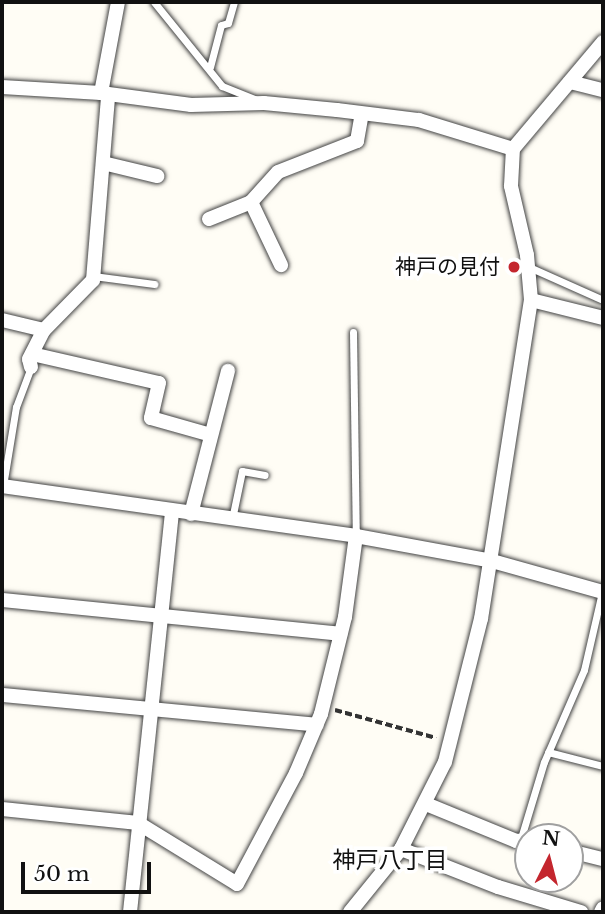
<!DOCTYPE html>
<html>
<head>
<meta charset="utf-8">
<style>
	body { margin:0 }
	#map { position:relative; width:605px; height:914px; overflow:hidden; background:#fffdf5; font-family:"Libre Baskerville","Noto Sans JP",serif }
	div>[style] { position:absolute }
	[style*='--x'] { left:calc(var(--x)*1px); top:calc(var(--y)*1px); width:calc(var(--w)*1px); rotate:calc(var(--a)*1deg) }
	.path>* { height:3.5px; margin-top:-1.75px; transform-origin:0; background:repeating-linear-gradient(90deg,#333 0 7px,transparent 0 10.5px) }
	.roads { filter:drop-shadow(0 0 2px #444) drop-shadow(0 0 2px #444) }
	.service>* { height:7px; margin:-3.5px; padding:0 3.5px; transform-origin:3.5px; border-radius:3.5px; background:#fff }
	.minor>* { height:14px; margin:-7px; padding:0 7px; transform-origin:7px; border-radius:7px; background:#fff }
	.dots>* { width:19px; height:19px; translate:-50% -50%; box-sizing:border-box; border:4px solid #fff; border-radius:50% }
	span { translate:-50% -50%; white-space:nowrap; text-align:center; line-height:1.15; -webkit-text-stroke:7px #fff; paint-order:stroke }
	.poi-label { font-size:21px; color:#111 }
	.right { translate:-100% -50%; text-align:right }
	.neighbourhood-label { font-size:23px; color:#111 }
	.frame { position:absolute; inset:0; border:4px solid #111; pointer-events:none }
	.north { position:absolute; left:514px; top:823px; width:70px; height:70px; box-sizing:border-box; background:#fff; border:2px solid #a0a0a0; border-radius:50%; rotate:6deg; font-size:19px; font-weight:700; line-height:28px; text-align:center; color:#111 }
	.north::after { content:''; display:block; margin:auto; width:24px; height:32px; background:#c4262e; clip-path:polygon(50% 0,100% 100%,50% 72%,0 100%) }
	.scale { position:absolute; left:21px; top:862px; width:130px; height:32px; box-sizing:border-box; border:4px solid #111; border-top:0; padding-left:9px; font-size:21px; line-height:24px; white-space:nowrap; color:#111; -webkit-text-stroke:5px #fff; paint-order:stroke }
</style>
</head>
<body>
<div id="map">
	<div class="path">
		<i style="--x:335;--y:710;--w:105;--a:15.5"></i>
	</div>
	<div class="roads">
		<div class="service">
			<i style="--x:154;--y:2;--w:108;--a:51"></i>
			<i style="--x:222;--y:86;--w:35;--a:22"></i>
			<i style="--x:210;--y:67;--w:43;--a:-75.3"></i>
			<i style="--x:221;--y:25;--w:7;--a:-16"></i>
			<i style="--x:228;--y:23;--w:22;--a:-74"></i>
			<i style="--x:529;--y:267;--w:81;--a:24"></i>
			<i style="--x:93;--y:276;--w:62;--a:7.5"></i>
			<i style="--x:353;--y:332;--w:204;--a:89.2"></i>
			<i style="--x:3;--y:486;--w:80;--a:-80.7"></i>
			<i style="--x:16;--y:407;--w:43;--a:-69.4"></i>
			<i style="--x:232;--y:519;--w:49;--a:-78.2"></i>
			<i style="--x:242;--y:471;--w:23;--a:10"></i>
			<i style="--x:548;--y:752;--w:57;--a:14.3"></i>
			<i style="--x:521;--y:838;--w:79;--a:-73.2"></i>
			<i style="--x:544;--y:762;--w:100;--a:-66.5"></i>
			<i style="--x:584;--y:670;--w:80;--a:-77"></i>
		</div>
		<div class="minor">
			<i style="--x:570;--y:82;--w:34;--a:14"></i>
			<i style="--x:2;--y:87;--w:99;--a:3.5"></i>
			<i style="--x:101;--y:93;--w:91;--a:7.6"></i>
			<i style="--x:191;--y:105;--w:73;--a:-1.6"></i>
			<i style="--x:264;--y:103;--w:73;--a:5.5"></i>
			<i style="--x:337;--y:110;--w:83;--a:7"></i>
			<i style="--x:419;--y:120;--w:98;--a:17.1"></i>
			<i style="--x:101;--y:93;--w:93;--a:-79.4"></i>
			<i style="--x:103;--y:163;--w:56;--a:13.5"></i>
			<i style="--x:251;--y:202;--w:70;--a:64.5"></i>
			<i style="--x:209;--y:219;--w:45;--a:-22"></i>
			<i style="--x:251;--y:202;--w:40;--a:-48"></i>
			<i style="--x:278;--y:172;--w:85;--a:-21.4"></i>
			<i style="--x:357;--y:141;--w:27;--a:-80"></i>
			<i style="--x:531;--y:300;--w:74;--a:14"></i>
			<i style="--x:2;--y:320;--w:43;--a:13.4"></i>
			<i style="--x:32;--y:354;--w:130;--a:12.9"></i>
			<i style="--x:159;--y:383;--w:36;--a:103"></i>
			<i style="--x:151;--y:418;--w:62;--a:15.8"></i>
			<i style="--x:31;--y:367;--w:8;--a:-104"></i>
			<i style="--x:29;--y:359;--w:33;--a:-63"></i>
			<i style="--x:44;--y:330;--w:70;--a:-45.6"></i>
			<i style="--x:93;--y:280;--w:185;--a:-85.3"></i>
			<i style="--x:2;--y:486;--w:358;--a:8"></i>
			<i style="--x:356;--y:536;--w:138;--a:10.4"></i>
			<i style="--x:492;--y:561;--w:115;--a:15.6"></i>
			<i style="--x:191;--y:514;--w:148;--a:-75.5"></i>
			<i style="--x:2;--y:600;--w:340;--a:5.7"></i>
			<i style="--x:2;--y:695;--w:316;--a:5.4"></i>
			<i style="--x:426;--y:804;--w:97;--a:22.3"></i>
			<i style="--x:516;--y:841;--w:12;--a:-5"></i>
			<i style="--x:2;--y:809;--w:137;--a:5.9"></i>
			<i style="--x:138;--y:823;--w:116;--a:31.6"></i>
			<i style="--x:237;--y:884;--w:126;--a:-62"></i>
			<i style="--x:296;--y:773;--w:64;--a:-67"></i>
			<i style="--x:321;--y:714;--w:100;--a:-76.1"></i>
			<i style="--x:345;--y:617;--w:82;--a:-82.3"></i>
			<i style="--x:401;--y:849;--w:104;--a:21.4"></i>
			<i style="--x:498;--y:887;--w:87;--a:16.8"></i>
			<i style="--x:570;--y:851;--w:34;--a:14"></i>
			<i style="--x:130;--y:912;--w:403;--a:-84"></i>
			<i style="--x:350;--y:912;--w:81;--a:-51"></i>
			<i style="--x:401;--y:849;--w:97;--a:-63.2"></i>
			<i style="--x:445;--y:762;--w:147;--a:-75.9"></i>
			<i style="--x:481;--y:619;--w:323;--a:-81.1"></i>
			<i style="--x:531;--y:300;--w:45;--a:-95.1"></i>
			<i style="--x:527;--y:255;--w:71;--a:-103.1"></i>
			<i style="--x:511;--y:186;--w:37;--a:-87"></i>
			<i style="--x:513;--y:149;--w:140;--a:-49.9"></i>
			<i style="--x:601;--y:912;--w:4;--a:-63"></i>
		</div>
	</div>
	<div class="dots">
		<i style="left:514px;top:267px;background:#c4262e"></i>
	</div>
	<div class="poi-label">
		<span class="right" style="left:500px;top:267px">神戸の見付</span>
	</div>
	<div class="neighbourhood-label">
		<span style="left:390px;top:860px">神戸八丁目</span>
	</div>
	<div class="frame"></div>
	<div class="north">N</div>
	<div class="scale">50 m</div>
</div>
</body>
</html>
